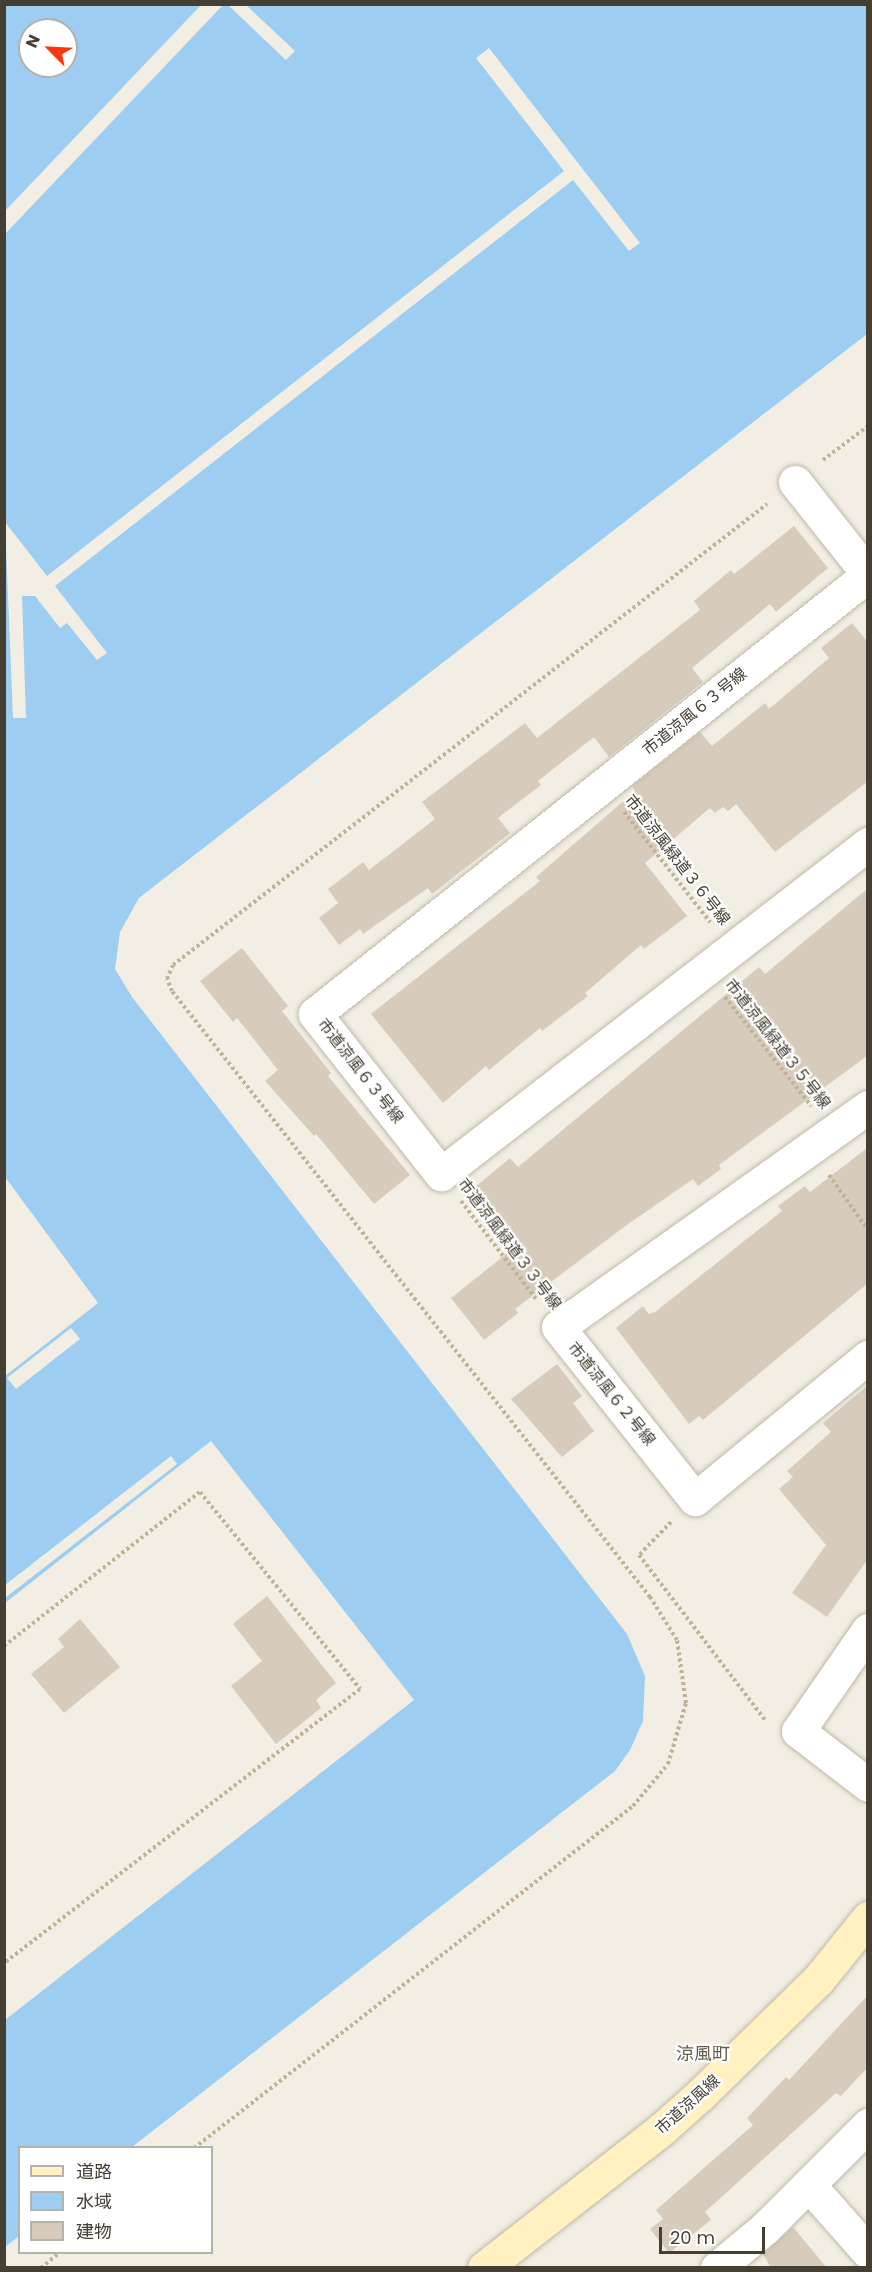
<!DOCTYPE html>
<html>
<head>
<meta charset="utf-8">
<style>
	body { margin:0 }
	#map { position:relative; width:872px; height:2272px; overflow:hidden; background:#f2eee3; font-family:Poppins,"Noto Sans JP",sans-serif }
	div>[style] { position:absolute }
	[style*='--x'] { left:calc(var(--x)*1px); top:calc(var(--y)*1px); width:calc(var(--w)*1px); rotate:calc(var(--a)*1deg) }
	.water>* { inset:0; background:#9dcef1 }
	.pier>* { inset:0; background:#f2eee3 }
	.building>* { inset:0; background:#d7ccbb }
	.path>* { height:4px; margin-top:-2px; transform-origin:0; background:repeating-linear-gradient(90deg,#c0b296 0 3px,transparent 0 6px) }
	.roads { filter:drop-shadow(0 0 2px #c0b8a9) drop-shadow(0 0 2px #c0b8a9) }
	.street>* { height:33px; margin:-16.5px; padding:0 16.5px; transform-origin:16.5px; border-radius:16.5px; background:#fff }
	.secondary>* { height:33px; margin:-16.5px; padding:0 16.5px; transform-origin:16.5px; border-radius:16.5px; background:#fff1c0 }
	span { translate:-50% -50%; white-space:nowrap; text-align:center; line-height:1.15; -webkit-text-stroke:4.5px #fff; paint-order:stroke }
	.street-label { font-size:16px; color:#443e33 }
	.neighbourhood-label { font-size:18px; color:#675c4a }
	.frame { position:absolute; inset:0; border:6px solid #443e33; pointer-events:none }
	.legend { position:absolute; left:18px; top:2146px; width:195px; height:108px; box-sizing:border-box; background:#fff; border:2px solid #b4b2ad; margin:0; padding:8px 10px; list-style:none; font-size:18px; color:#443e33 }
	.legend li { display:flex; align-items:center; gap:12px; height:30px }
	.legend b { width:30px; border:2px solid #b4b2ad }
	.north { position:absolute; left:18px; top:18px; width:60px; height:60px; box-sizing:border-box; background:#fff; border:2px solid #b4b2ad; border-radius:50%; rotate:294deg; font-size:16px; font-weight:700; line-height:24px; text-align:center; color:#443e33 }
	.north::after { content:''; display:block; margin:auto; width:21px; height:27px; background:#ff350d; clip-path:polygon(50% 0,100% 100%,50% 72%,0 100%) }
	.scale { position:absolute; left:659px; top:2227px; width:106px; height:27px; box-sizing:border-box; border:3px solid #443e33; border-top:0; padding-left:8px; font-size:18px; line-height:21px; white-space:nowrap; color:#443e33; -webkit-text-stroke:4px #fff; paint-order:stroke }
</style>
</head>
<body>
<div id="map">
	<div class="water">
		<i style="clip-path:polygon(evenodd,5px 5px,867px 5px,867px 334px,139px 898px,120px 932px,115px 969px,132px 997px,627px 1634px,645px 1676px,643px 1721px,630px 1750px,615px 1771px,132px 2147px,20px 2148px,19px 2236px,5px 2247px,5px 2020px,414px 1700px,211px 1441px,5px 1603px,5px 1376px,98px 1303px,5px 1177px,5px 5px,30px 30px,66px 30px,66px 66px,30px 66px,30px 30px)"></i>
	</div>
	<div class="pier">
		<i style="clip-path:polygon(201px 5px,223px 5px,5px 234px,5px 211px)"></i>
		<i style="clip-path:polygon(228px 5px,246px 5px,295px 51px,286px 60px)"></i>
		<i style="clip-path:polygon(489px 48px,640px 243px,629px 251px,573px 180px,55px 586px,107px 653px,97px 660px,67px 623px,60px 628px,35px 596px,22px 596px,26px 718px,13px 718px,5px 522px,47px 576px,564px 171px,476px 58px)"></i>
		<i style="clip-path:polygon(71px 1328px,80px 1339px,16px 1389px,7px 1378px)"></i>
		<i style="clip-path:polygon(171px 1456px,177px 1464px,5px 1598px,5px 1585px)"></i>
	</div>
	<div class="building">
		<i style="clip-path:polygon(794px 526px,828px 568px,776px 612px,770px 604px,692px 668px,703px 682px,609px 757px,594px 737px,538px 781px,541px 785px,498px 818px,510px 833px,432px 894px,428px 888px,363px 934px,360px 929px,339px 945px,319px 918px,338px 903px,328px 889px,363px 862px,369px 870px,435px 819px,422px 802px,525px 723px,537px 738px,700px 610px,694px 601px,731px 570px,734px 574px)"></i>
		<i style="clip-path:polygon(852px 623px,867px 641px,867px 782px,775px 852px,736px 804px,728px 811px,723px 807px,715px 813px,710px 808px,645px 863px,687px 916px,644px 949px,641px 945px,585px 993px,588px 996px,542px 1031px,540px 1028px,489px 1070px,486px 1066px,443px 1103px,371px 1014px,540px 881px,536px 877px,635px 791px,632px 786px,700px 732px,712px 746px,765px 703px,769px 709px,829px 658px,821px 648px)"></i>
		<i style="clip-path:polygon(867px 889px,867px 1056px,719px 1165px,721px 1169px,698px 1186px,693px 1179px,624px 1227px,515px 1309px,518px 1313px,484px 1340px,451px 1298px,520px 1243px,475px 1187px,510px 1158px,518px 1167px,759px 967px,765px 974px)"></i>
		<i style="clip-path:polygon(242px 948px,288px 1006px,282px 1011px,331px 1073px,328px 1076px,410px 1175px,374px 1204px,316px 1134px,314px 1136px,265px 1081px,278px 1070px,237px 1018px,233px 1022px,200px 981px)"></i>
		<i style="clip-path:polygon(867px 1148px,867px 1284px,703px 1420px,699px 1416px,689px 1424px,616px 1328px,643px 1306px,649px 1314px,655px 1312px,782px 1211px,778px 1206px,805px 1186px,810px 1192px)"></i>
		<i style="clip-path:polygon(557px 1364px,582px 1396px,573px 1403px,594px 1431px,562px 1457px,511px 1399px)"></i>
		<i style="clip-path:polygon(867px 1386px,867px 1560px,827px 1617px,792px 1593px,826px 1545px,779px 1489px,793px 1477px,787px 1471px,831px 1432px,823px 1423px)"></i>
		<i style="clip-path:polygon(267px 1596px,336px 1683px,316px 1700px,321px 1708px,276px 1744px,231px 1686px,262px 1661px,233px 1624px)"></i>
		<i style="clip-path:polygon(80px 1619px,120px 1667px,64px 1713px,31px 1674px,64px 1647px,58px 1639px)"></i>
		<i style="clip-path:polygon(867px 1996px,867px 2068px,841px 2096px,836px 2093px,705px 2212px,711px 2220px,669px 2253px,650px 2229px,663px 2219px,656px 2210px,753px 2125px,747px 2118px,786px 2077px,789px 2080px)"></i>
		<i style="clip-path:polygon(793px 2227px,827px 2268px,771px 2268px,763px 2254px)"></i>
	</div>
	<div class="path">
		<i style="--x:823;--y:460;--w:56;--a:-37.1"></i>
		<i style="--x:624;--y:812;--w:140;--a:52"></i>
		<i style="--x:725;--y:997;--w:139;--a:51.7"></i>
		<i style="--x:829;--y:1175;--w:67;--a:54.7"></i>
		<i style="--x:461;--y:1201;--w:125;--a:52.5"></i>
		<i style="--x:671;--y:1522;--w:46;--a:134.1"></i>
		<i style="--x:639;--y:1555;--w:208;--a:52.6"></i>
		<i style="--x:4;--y:1646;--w:249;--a:-38.2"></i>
		<i style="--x:200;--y:1492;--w:254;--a:50.9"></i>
		<i style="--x:360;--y:1689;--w:449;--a:142.4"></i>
		<i style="--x:194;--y:2148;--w:556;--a:-37.92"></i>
		<i style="--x:633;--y:1806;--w:55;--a:-50.2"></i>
		<i style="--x:668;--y:1764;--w:64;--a:-73.6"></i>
		<i style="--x:686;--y:1703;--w:64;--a:-98.1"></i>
		<i style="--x:677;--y:1640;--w:51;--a:-122.1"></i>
		<i style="--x:650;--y:1597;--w:772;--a:-128.27"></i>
		<i style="--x:172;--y:991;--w:13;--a:-113"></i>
		<i style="--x:167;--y:979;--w:15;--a:-67"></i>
		<i style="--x:173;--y:965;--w:752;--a:-37.81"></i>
		<i style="--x:41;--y:2268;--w:25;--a:-40"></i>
	</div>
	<div class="roads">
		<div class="street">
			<i style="--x:795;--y:482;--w:117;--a:51.6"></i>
			<i style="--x:868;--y:575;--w:706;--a:141.56"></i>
			<i style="--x:315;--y:1014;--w:204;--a:51.8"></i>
			<i style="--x:441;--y:1174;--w:540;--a:-37.7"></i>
			<i style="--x:868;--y:1107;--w:380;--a:144.6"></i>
			<i style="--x:558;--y:1327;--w:220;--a:51.5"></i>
			<i style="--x:695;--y:1499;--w:224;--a:-39.4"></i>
			<i style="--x:868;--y:1630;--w:123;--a:124.7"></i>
			<i style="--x:798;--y:1731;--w:88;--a:37.6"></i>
			<i style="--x:809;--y:2185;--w:89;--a:48.6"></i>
			<i style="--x:717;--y:2268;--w:62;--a:-39.8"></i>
			<i style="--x:765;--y:2228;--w:146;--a:-45"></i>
		</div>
		<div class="secondary">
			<i style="--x:484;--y:2268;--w:227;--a:-38"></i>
			<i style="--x:663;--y:2128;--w:51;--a:-41.8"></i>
			<i style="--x:701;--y:2094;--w:163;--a:-44.3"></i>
			<i style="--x:818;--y:1980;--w:80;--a:-51.1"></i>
		</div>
	</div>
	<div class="street-label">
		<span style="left:695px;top:712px;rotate:-39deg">市道涼風６３号線</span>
		<span style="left:677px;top:860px;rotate:52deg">市道涼風緑道３６号線</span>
		<span style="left:777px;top:1044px;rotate:52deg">市道涼風緑道３５号線</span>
		<span style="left:360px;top:1071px;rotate:52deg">市道涼風６３号線</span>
		<span style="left:509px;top:1244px;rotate:53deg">市道涼風緑道３３号線</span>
		<span style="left:611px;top:1394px;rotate:51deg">市道涼風６２号線</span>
		<span style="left:688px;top:2105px;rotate:-42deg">市道涼風線</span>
	</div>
	<div class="neighbourhood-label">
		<span style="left:703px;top:2054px">涼風町</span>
	</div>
	<div class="frame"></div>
	<ul class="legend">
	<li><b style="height:8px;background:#fff1c0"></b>道路</li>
	<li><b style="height:16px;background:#9dcef1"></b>水域</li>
	<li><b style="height:16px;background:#d7ccbb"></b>建物</li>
	</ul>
	<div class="north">N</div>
	<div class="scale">20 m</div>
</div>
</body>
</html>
